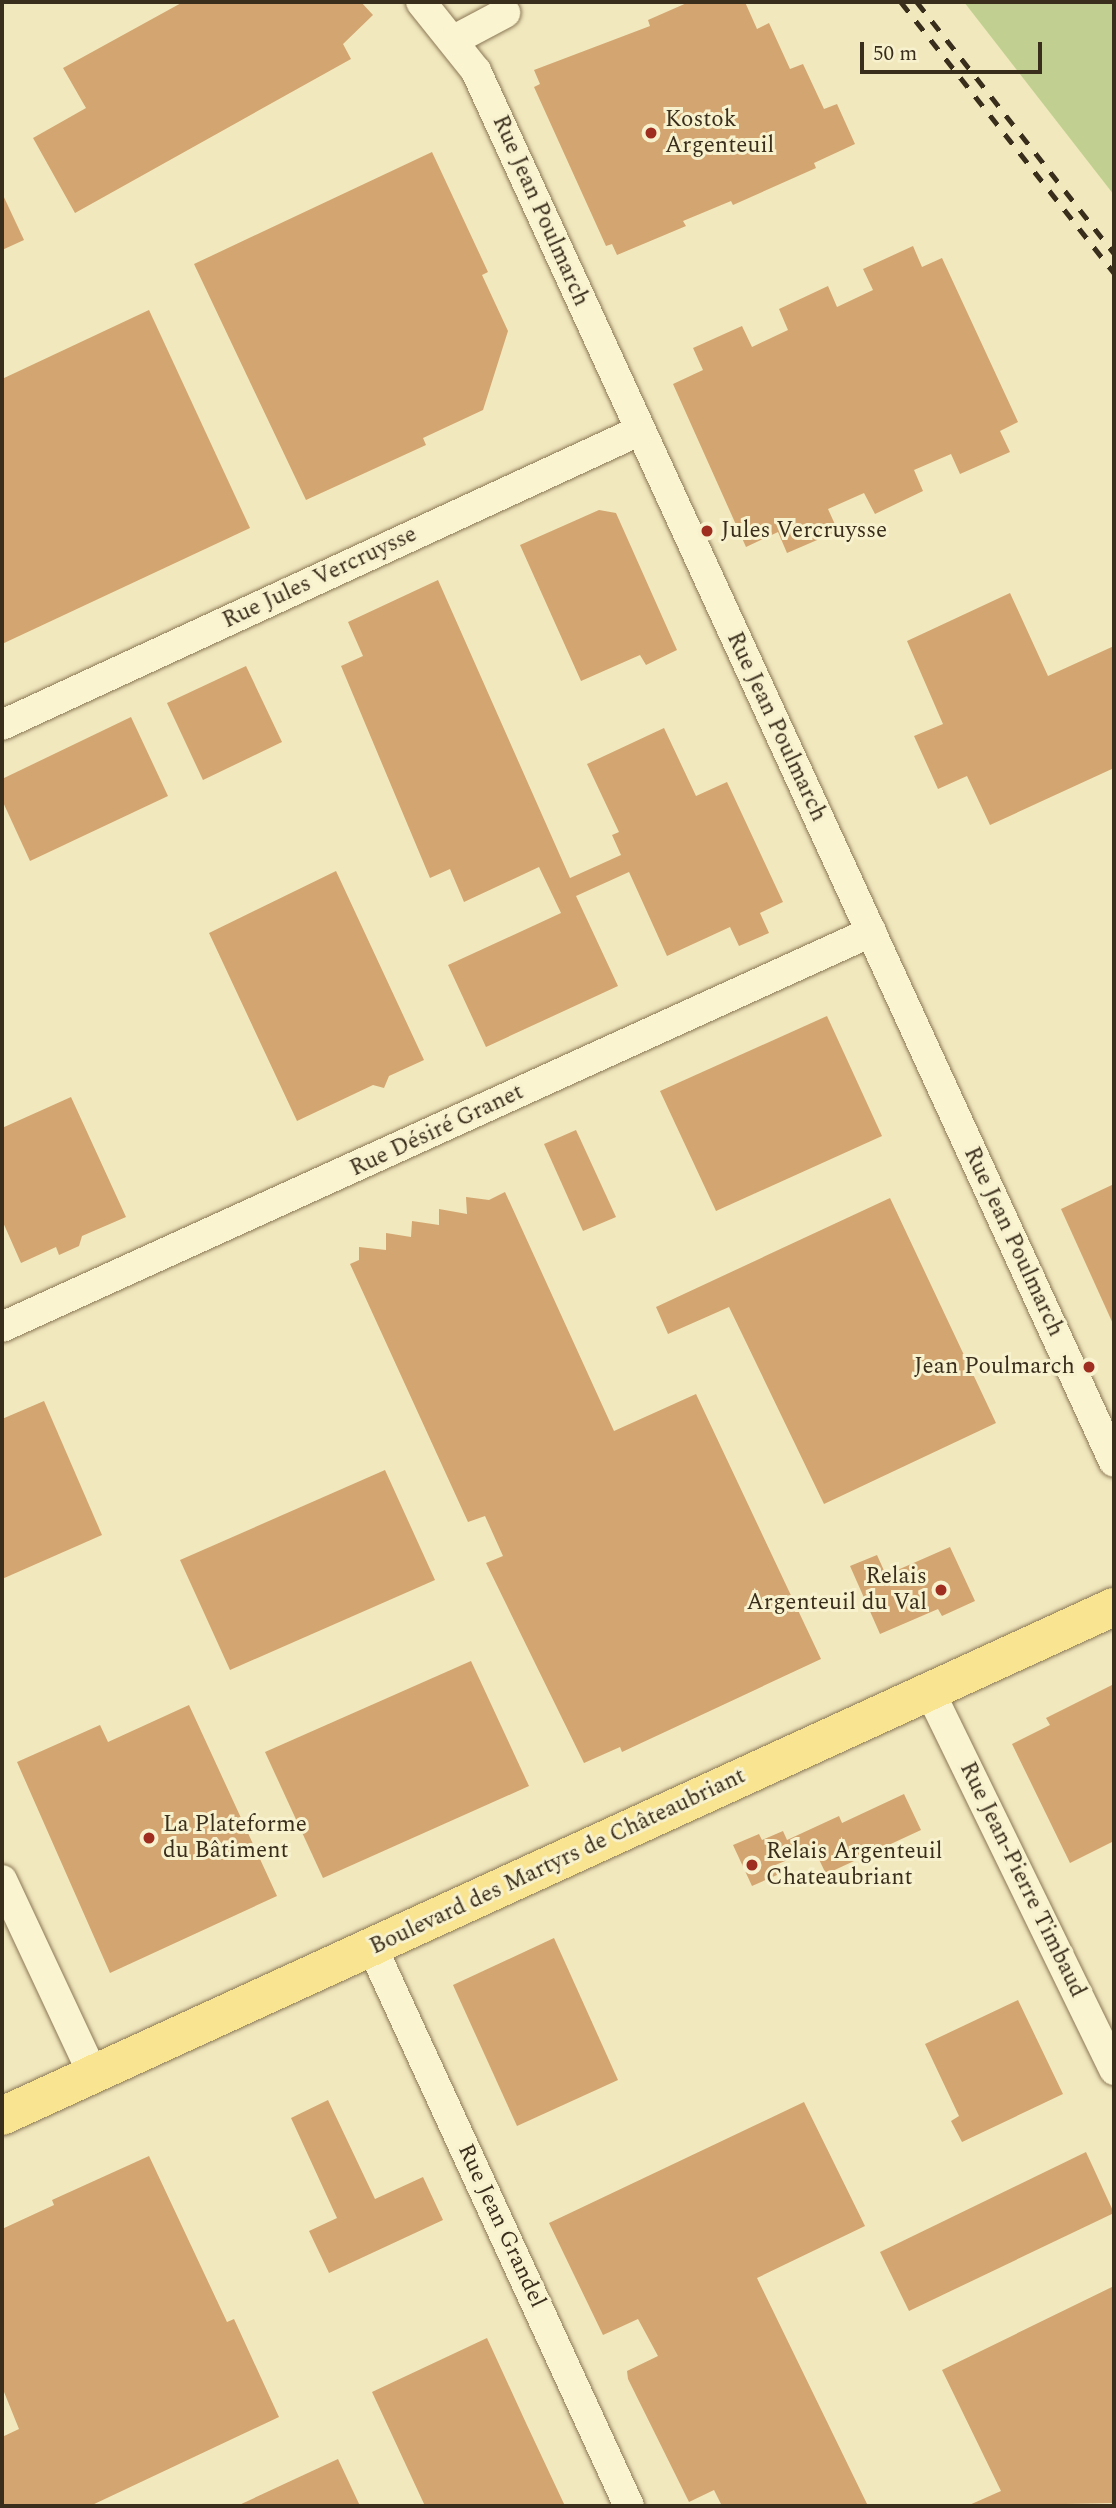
<!DOCTYPE html>
<html>
<head>
<meta charset="utf-8">
<style>
	body { margin:0 }
	#map { position:relative; width:1116px; height:2508px; overflow:hidden; background:#f1e8be; font-family:Spectral,serif }
	div>[style] { position:absolute }
	[style*='--x'] { left:calc(var(--x)*1px); top:calc(var(--y)*1px); width:calc(var(--w)*1px); rotate:calc(var(--a)*1deg) }
	.green>* { inset:0; background:#c1d091 }
	.building>* { inset:0; background:#d3a570 }
	.roads { filter:drop-shadow(0 0 2px #8b7855) drop-shadow(0 0 2px #8b7855) }
	.minor>* { height:30px; margin:-15px; padding:0 15px; transform-origin:15px; border-radius:15px; background:#fbf4d1 }
	.major>* { height:38px; margin:-19px; padding:0 19px; transform-origin:19px; border-radius:19px; background:#f8e491 }
	.rail>* { height:5px; margin-top:-2.5px; transform-origin:0; background:repeating-linear-gradient(90deg,#392d1b 0 12px,transparent 0 24px) }
	.dots>* { width:19px; height:19px; translate:-50% -50%; box-sizing:border-box; border:4px solid #f8f1ce; border-radius:50% }
	span { translate:-50% -50%; white-space:nowrap; text-align:center; line-height:1.15; -webkit-text-stroke:6px #f8f1ce; paint-order:stroke }
	.poi-label { font-size:23px; color:#392d1b }
	.left { translate:0 -50%; text-align:left }
	.right { translate:-100% -50%; text-align:right }
	.street-label { font-size:23px; color:#392d1b }
	.frame { position:absolute; inset:0; border:4px solid #392d1b; pointer-events:none }
	.scale { position:absolute; left:860px; top:42px; width:182px; height:32px; box-sizing:border-box; border:4px solid #392d1b; border-top:0; padding-left:9px; font-size:21px; line-height:24px; white-space:nowrap; color:#392d1b; -webkit-text-stroke:5px #f8f1ce; paint-order:stroke }
</style>
</head>
<body>
<div id="map">
	<div class="green">
		<i style="clip-path:polygon(964px 2px,1114px 2px,1114px 195px)"></i>
	</div>
	<div class="building">
		<i style="clip-path:polygon(183px 2px,361px 2px,373px 15px,343px 44px,351px 59px,75px 213px,33px 138px,86px 108px,63px 68px)"></i>
		<i style="clip-path:polygon(689px 2px,745px 2px,757px 29px,769px 23px,790px 69px,803px 64px,824px 109px,837px 104px,855px 144px,814px 163px,816px 168px,733px 205px,731px 201px,683px 221px,686px 226px,617px 255px,612px 244px,606px 246px,534px 87px,540px 84px,534px 70px,650px 26px,648px 20px)"></i>
		<i style="clip-path:polygon(432px 152px,488px 272px,482px 275px,508px 331px,483px 410px,423px 438px,426px 445px,306px 500px,194px 264px)"></i>
		<i style="clip-path:polygon(2px 193px,24px 240px,2px 250px)"></i>
		<i style="clip-path:polygon(913px 246px,922px 267px,942px 258px,1018px 422px,1000px 431px,1010px 452px,960px 474px,951px 454px,914px 470px,923px 491px,875px 514px,864px 493px,828px 509px,838px 531px,787px 553px,778px 532px,746px 547px,673px 384px,703px 370px,693px 348px,742px 326px,752px 347px,788px 330px,779px 309px,828px 286px,837px 307px,873px 290px,863px 269px)"></i>
		<i style="clip-path:polygon(149px 310px,250px 528px,2px 644px,2px 379px)"></i>
		<i style="clip-path:polygon(599px 510px,616px 513px,677px 650px,646px 665px,640px 655px,581px 681px,520px 545px)"></i>
		<i style="clip-path:polygon(438px 580px,570px 878px,621px 855px,612px 835px,619px 832px,587px 764px,664px 728px,696px 796px,727px 782px,783px 902px,760px 913px,769px 933px,739px 946px,730px 927px,667px 956px,629px 872px,576px 896px,618px 986px,486px 1047px,448px 965px,561px 913px,539px 867px,464px 902px,450px 869px,430px 878px,341px 666px,363px 656px,348px 622px)"></i>
		<i style="clip-path:polygon(1010px 593px,1048px 676px,1114px 646px,1114px 768px,990px 825px,967px 776px,938px 789px,914px 736px,943px 724px,907px 641px)"></i>
		<i style="clip-path:polygon(246px 666px,282px 742px,203px 780px,167px 703px)"></i>
		<i style="clip-path:polygon(131px 717px,168px 796px,30px 861px,2px 800px,2px 779px)"></i>
		<i style="clip-path:polygon(336px 871px,424px 1060px,389px 1076px,384px 1088px,373px 1085px,297px 1121px,209px 933px)"></i>
		<i style="clip-path:polygon(827px 1016px,882px 1136px,716px 1211px,660px 1091px)"></i>
		<i style="clip-path:polygon(71px 1097px,126px 1217px,82px 1236px,79px 1246px,59px 1255px,56px 1247px,21px 1263px,2px 1220px,2px 1128px)"></i>
		<i style="clip-path:polygon(576px 1130px,616px 1217px,583px 1231px,544px 1144px)"></i>
		<i style="clip-path:polygon(1114px 1184px,1114px 1326px,1061px 1209px)"></i>
		<i style="clip-path:polygon(505px 1192px,614px 1431px,696px 1394px,821px 1659px,622px 1752px,620px 1747px,584px 1763px,486px 1563px,503px 1556px,485px 1516px,468px 1522px,350px 1264px,359px 1260px,359px 1247px,386px 1250px,386px 1233px,411px 1237px,412px 1221px,439px 1225px,439px 1209px,467px 1214px,466px 1197px,489px 1200px)"></i>
		<i style="clip-path:polygon(890px 1198px,996px 1423px,824px 1504px,729px 1307px,668px 1334px,656px 1307px)"></i>
		<i style="clip-path:polygon(44px 1401px,102px 1535px,2px 1579px,2px 1419px)"></i>
		<i style="clip-path:polygon(385px 1470px,435px 1580px,230px 1670px,180px 1560px)"></i>
		<i style="clip-path:polygon(950px 1547px,975px 1601px,942px 1616px,938px 1609px,880px 1634px,850px 1566px,877px 1555px,886px 1575px)"></i>
		<i style="clip-path:polygon(471px 1661px,529px 1786px,323px 1878px,265px 1752px)"></i>
		<i style="clip-path:polygon(1114px 1684px,1114px 1841px,1070px 1863px,1012px 1744px,1050px 1725px,1046px 1718px)"></i>
		<i style="clip-path:polygon(189px 1705px,277px 1896px,110px 1973px,17px 1762px,100px 1725px,108px 1742px)"></i>
		<i style="clip-path:polygon(904px 1794px,921px 1830px,826px 1874px,814px 1849px,773px 1866px,777px 1875px,752px 1886px,733px 1845px,759px 1834px,762px 1840px,783px 1831px,787px 1840px,839px 1816px,842px 1823px)"></i>
		<i style="clip-path:polygon(554px 1938px,618px 2080px,517px 2126px,453px 1985px)"></i>
		<i style="clip-path:polygon(1018px 2000px,1063px 2094px,962px 2142px,951px 2121px,959px 2116px,925px 2044px)"></i>
		<i style="clip-path:polygon(328px 2100px,375px 2199px,423px 2177px,443px 2220px,329px 2273px,309px 2231px,337px 2218px,291px 2118px)"></i>
		<i style="clip-path:polygon(804px 2102px,865px 2226px,757px 2278px,868px 2506px,722px 2506px,714px 2490px,689px 2502px,628px 2379px,627px 2371px,658px 2356px,638px 2319px,603px 2335px,549px 2223px)"></i>
		<i style="clip-path:polygon(1086px 2152px,1114px 2213px,909px 2311px,880px 2252px)"></i>
		<i style="clip-path:polygon(149px 2156px,227px 2322px,234px 2319px,279px 2417px,90px 2506px,2px 2506px,2px 2437px,19px 2429px,2px 2387px,2px 2229px,54px 2205px,52px 2200px)"></i>
		<i style="clip-path:polygon(1114px 2286px,1114px 2503px,967px 2506px,1001px 2491px,942px 2370px)"></i>
		<i style="clip-path:polygon(487px 2338px,526px 2423px,565px 2506px,425px 2506px,372px 2392px)"></i>
		<i style="clip-path:polygon(338px 2459px,360px 2506px,237px 2506px)"></i>
	</div>
	<div class="roads">
		<div class="minor">
			<i style="--x:421;--y:2;--w:88;--a:51.4"></i>
			<i style="--x:476;--y:71;--w:1530;--a:65.36"></i>
			<i style="--x:454;--y:40;--w:58;--a:-27.9"></i>
			<i style="--x:2;--y:725;--w:702;--a:-24.78"></i>
			<i style="--x:2;--y:1327;--w:955;--a:-24.44"></i>
			<i style="--x:929;--y:1690;--w:423;--a:64"></i>
			<i style="--x:2;--y:1880;--w:214;--a:64.9"></i>
			<i style="--x:372;--y:1947;--w:615;--a:65.31"></i>
		</div>
		<div class="major">
			<i style="--x:2;--y:2116;--w:1223;--a:-24.6"></i>
		</div>
	</div>
	<div class="rail">
		<i style="--x:901;--y:2;--w:345;--a:51.8"></i>
		<i style="--x:917;--y:2;--w:319;--a:51.9"></i>
	</div>
	<div class="dots">
		<i style="left:651px;top:133px;background:#9f2e20"></i>
		<i style="left:707px;top:531px;background:#9f2e20"></i>
		<i style="left:1089px;top:1367px;background:#9f2e20"></i>
		<i style="left:941px;top:1590px;background:#9f2e20"></i>
		<i style="left:149px;top:1838px;background:#9f2e20"></i>
		<i style="left:752px;top:1865px;background:#9f2e20"></i>
	</div>
	<div class="poi-label">
		<span class="left" style="left:665px;top:133px">Kostok<br>Argenteuil</span>
		<span class="left" style="left:721px;top:531px">Jules Vercruysse</span>
		<span class="right" style="left:1075px;top:1367px">Jean Poulmarch</span>
		<span class="right" style="left:927px;top:1590px">Relais<br>Argenteuil du Val</span>
		<span class="left" style="left:163px;top:1838px">La Plateforme<br>du Bâtiment</span>
		<span class="left" style="left:766px;top:1865px">Relais Argenteuil<br>Chateaubriant</span>
	</div>
	<div class="street-label">
		<span style="left:540px;top:211px;rotate:66deg">Rue Jean Poulmarch</span>
		<span style="left:320px;top:578px;rotate:-25deg">Rue Jules Vercruysse</span>
		<span style="left:776px;top:727px;rotate:65deg">Rue Jean Poulmarch</span>
		<span style="left:437px;top:1131px;rotate:-25deg">Rue Désiré Granet</span>
		<span style="left:1013px;top:1242px;rotate:65deg">Rue Jean Poulmarch</span>
		<span style="left:558px;top:1862px;rotate:-25deg">Boulevard des Martyrs de Châteaubriant</span>
		<span style="left:1022px;top:1880px;rotate:64deg">Rue Jean-Pierre Timbaud</span>
		<span style="left:501px;top:2226px;rotate:65deg">Rue Jean Grandel</span>
	</div>
	<div class="frame"></div>
	<div class="scale">50 m</div>
</div>
</body>
</html>
